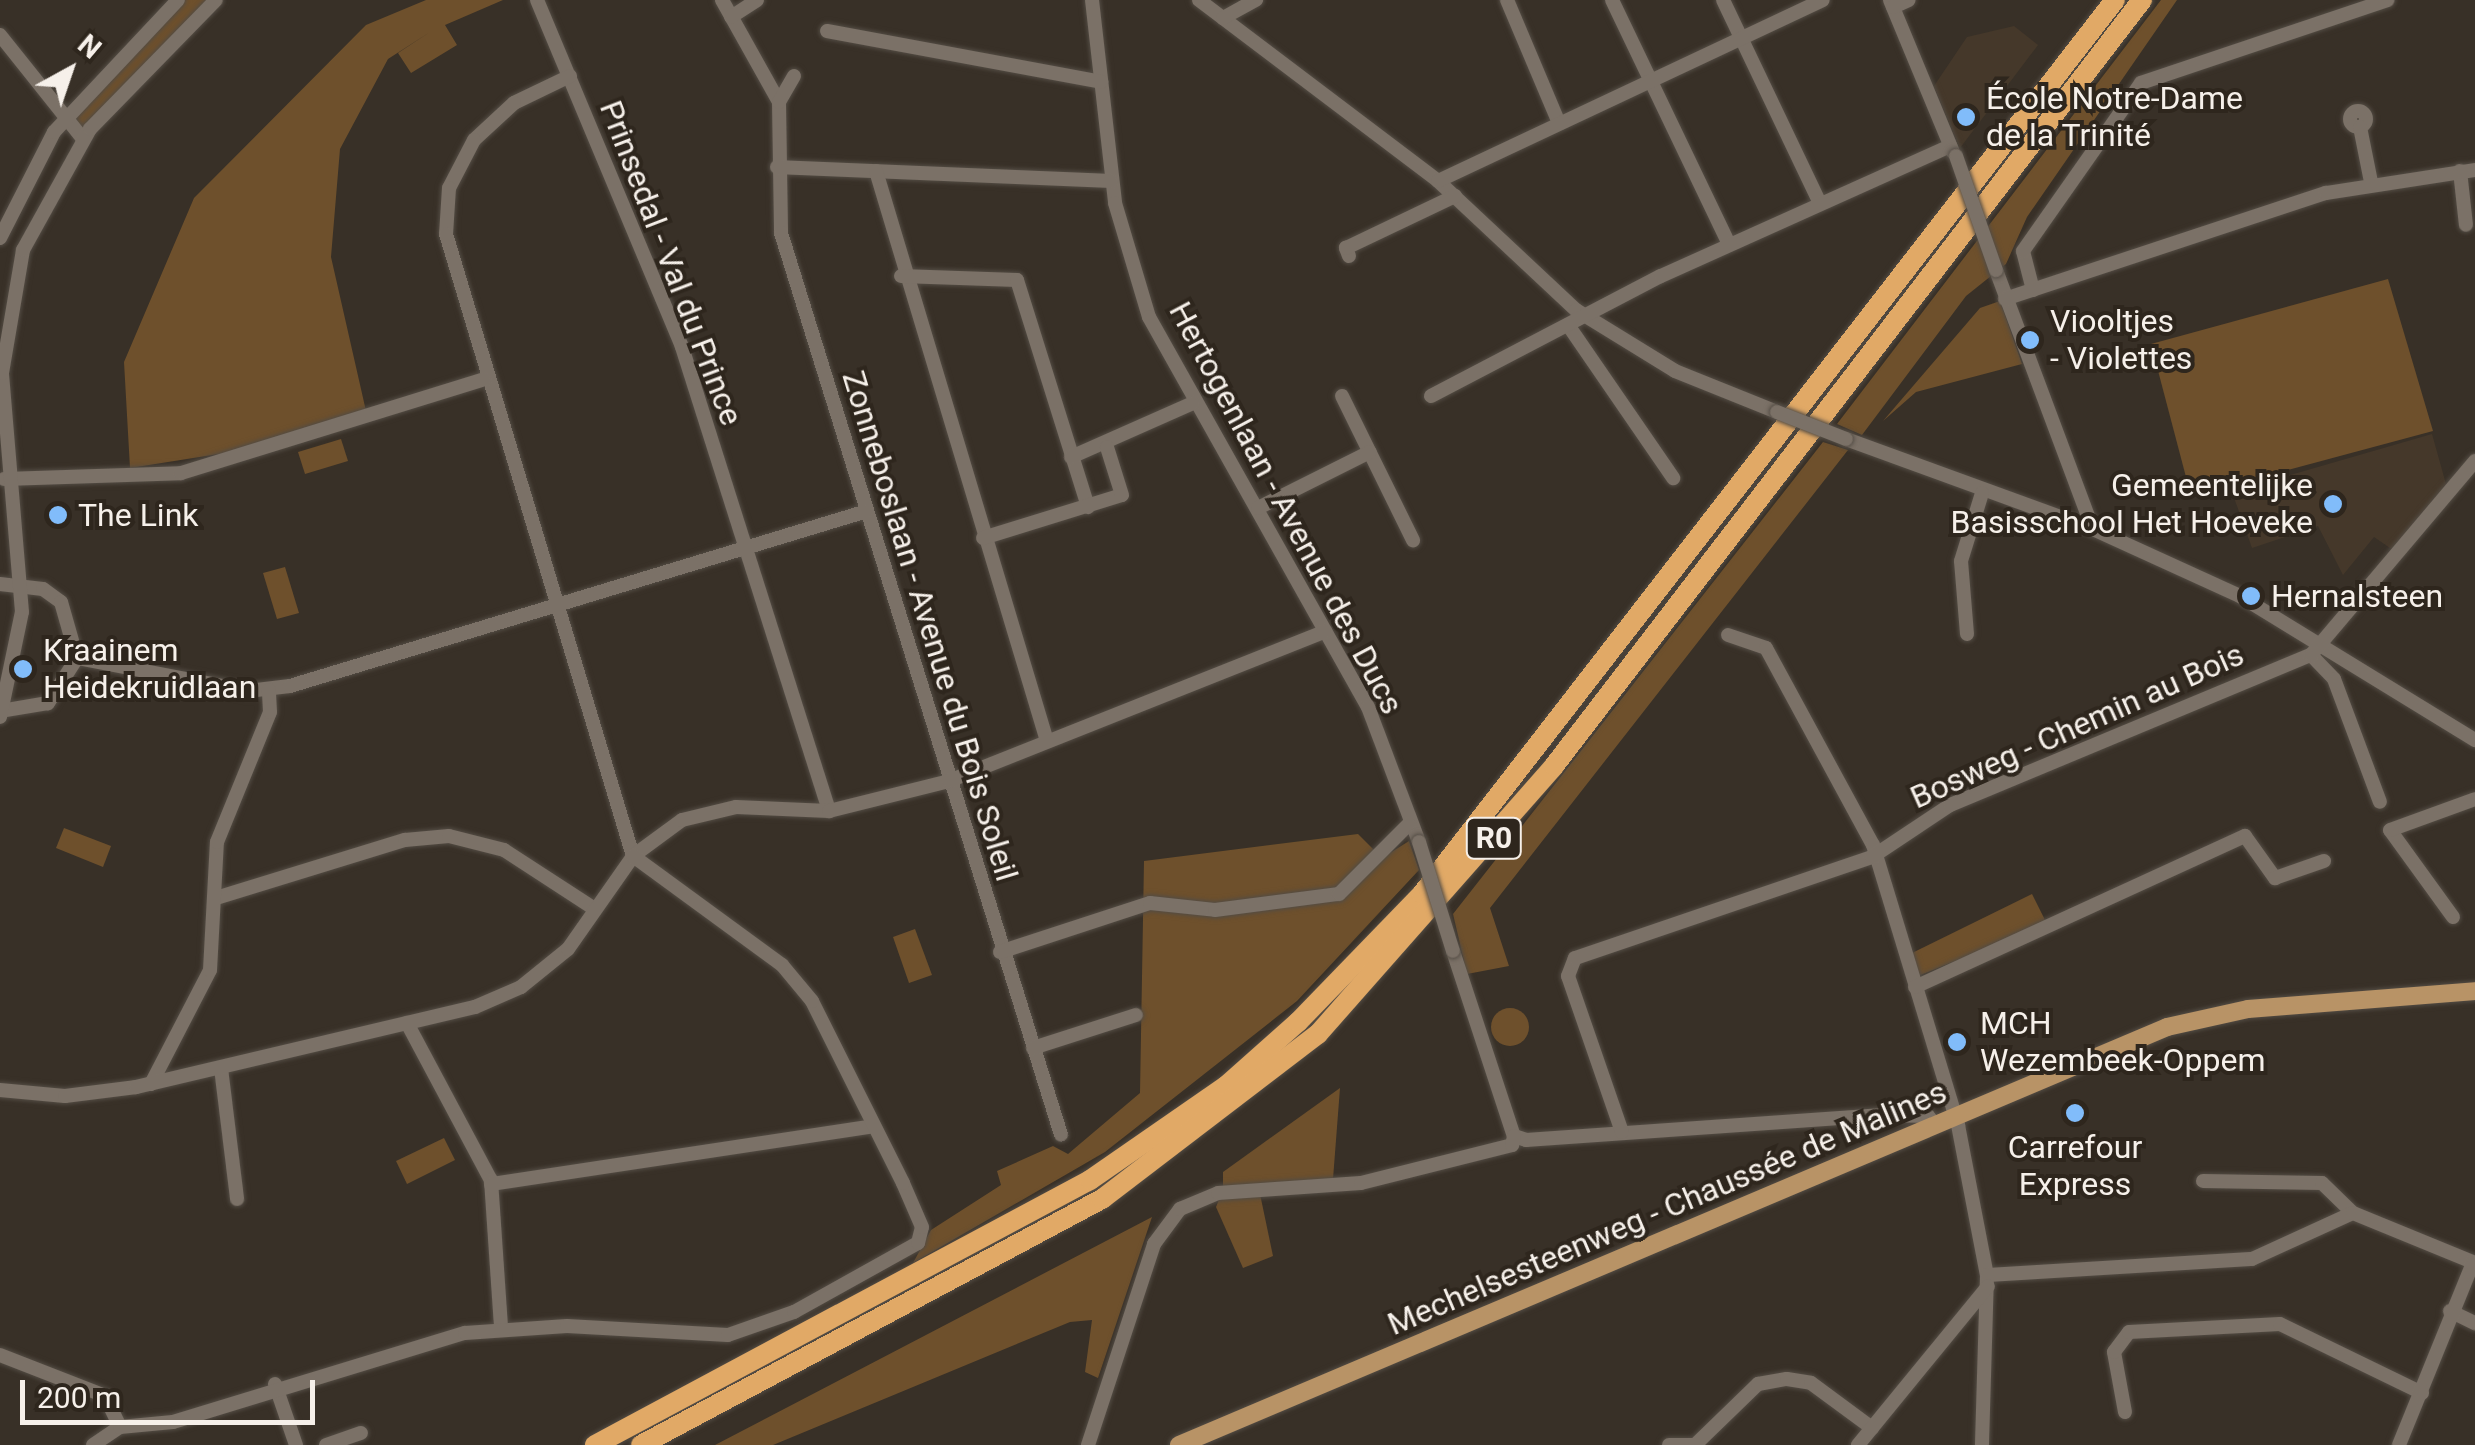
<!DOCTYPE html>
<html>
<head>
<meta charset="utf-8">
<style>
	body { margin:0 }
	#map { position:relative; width:2475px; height:1445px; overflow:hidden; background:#383027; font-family:Roboto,sans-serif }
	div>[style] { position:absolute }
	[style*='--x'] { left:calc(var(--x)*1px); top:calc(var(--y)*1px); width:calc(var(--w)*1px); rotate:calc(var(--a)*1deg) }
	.built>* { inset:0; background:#45382a }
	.green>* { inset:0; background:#6e502c }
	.round { border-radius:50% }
	.roads { filter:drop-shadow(0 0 2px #534c44) drop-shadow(0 0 2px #534c44) }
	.minor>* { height:14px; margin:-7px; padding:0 7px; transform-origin:7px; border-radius:7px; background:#7b7167 }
	.minor>.ring { margin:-7px; padding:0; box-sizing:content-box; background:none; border:14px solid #7b7167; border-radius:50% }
	.major>* { height:18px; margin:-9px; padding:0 9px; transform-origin:9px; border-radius:9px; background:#b89366 }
	.highway>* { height:20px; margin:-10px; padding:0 10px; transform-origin:10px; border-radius:10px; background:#e1a966 }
	.bridges { filter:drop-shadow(0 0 2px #534c44) drop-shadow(0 0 2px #534c44) }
	.minor-bridge>* { height:14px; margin:-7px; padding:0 7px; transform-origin:7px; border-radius:7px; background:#7b7167 }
	.dots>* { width:28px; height:28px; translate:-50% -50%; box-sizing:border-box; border:5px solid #2e261d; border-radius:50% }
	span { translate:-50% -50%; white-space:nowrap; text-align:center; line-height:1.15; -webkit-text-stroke:8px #2e261d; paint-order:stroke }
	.shield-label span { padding:2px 8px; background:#2e261d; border:2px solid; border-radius:8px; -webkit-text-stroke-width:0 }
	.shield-label { font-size:30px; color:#f6f0ea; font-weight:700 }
	.poi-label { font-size:32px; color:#f6f0ea }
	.left { translate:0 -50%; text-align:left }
	.right { translate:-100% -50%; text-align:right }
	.street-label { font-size:32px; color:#f6f0ea }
	.north { position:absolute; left:20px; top:20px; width:100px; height:100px; -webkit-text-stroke:8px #2e261d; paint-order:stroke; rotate:40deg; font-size:28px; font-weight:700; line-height:40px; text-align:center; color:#f6f0ea }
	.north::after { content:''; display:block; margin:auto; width:35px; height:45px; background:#f6f0ea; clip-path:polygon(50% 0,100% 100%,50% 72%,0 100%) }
	.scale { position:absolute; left:20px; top:1380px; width:295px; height:45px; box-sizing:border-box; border:5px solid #f6f0ea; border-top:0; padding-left:12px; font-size:30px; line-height:35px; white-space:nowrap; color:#f6f0ea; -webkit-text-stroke:8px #2e261d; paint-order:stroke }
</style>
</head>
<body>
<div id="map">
	<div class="built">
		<i style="clip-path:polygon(2014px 26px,2038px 45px,1960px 148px,1934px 86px,1967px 37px)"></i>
		<i style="clip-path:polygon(2432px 434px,2446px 484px,2393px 550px,2374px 537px,2343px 575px,2318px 526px,2252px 548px,2232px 492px)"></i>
	</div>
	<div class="green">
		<i style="clip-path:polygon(182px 0,211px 0,85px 131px,70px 117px)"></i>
		<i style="clip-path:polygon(426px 0,503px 0,445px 25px,457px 45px,411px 73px,398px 53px,430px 32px,388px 59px,340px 149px,331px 257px,366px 411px,225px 453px,130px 468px,124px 362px,194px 198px,366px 25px)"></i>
		<i style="clip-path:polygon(2161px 0,2177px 0,2027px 217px,2006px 264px,1966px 296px,1862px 435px,1837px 424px)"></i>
		<i style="clip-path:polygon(2388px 279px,2433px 431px,2191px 496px,2151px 344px)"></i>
		<i style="clip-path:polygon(2000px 301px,2022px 364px,1916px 392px,1883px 421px,1980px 308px)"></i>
		<i style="clip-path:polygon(341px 439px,348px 461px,305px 474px,298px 452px)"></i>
		<i style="clip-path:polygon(1823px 442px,1848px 450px,1490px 908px,1509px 966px,1467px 974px,1453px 914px)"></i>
		<i style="clip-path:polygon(285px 567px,299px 613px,277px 619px,263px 573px)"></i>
		<i style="clip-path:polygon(64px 828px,111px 846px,103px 867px,56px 848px)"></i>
		<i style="clip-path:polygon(1358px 834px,1382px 858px,1409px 841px,1419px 870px,1297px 1001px,1105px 1152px,913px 1263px,931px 1230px,1001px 1185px,997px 1171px,1053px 1146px,1068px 1154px,1140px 1093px,1144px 861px)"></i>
		<i style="clip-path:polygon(2032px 894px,2047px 924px,1918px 976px,1910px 954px)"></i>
		<i style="clip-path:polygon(915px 929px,932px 975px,909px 983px,893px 937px)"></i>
		<i class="round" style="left:1491px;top:1008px;width:38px;height:38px"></i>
		<i style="clip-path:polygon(1340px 1088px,1333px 1179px,1223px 1186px,1223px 1172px)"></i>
		<i style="clip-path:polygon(444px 1138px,455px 1160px,407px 1184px,396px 1161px)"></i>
		<i style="clip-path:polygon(1260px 1194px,1273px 1256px,1243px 1268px,1216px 1207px,1220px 1197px)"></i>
		<i style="clip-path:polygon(1152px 1217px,1098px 1378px,1085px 1372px,1092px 1320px,1070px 1322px,773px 1445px,715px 1445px)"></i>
	</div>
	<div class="roads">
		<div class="minor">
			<i style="--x:537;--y:0;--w:376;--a:67.3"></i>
			<i style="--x:682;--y:347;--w:487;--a:72.4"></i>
			<i style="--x:722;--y:0;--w:117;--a:60.8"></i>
			<i style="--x:779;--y:102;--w:131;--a:89.1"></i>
			<i style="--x:781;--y:233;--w:944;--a:72.75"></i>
			<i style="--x:1092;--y:0;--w:204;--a:83.5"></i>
			<i style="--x:1115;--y:203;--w:119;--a:73.4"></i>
			<i style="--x:1149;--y:317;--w:447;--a:60.7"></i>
			<i style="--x:1368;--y:707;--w:144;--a:69.3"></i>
			<i style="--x:1199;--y:0;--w:300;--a:37.1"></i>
			<i style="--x:1438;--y:181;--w:189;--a:43.1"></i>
			<i style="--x:1576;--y:310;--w:116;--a:31.6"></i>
			<i style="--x:1675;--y:371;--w:110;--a:21.9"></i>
			<i style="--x:1507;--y:0;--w:134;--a:67.1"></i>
			<i style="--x:1612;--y:0;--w:271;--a:64.4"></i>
			<i style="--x:1723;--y:0;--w:223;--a:64.5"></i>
			<i style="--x:1890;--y:0;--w:165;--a:67.5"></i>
			<i style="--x:1893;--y:7;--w:17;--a:-24"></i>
			<i style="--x:731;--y:17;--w:31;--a:-33"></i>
			<i style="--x:1223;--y:18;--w:38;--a:-29"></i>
			<i style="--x:827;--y:31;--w:279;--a:10.5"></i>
			<i style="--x:0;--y:35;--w:133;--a:51.4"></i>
			<i style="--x:570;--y:76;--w:62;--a:154.3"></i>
			<i style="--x:514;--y:103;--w:54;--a:137.2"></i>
			<i style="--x:474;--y:140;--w:54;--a:117.5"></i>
			<i style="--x:449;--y:188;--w:46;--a:93.7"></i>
			<i style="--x:446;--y:234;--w:650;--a:73.27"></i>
			<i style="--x:779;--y:102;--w:30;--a:-60"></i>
			<i class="ring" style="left:2350px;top:111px;width:2px;height:2px"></i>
			<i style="--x:2360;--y:127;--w:56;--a:78.7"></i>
			<i style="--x:777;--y:167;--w:334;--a:2.4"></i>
			<i style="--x:876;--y:171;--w:595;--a:73.3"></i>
			<i style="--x:2460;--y:171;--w:54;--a:83.7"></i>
			<i style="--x:1438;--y:181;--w:425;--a:-25.2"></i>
			<i style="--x:0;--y:238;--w:119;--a:-63"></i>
			<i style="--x:54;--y:132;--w:181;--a:-46.8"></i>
			<i style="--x:1349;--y:256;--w:9;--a:-111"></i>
			<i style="--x:1346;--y:248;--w:121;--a:-25.5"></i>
			<i style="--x:1996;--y:270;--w:277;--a:69.5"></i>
			<i style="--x:901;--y:276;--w:116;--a:2"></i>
			<i style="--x:1017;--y:280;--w:238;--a:72.6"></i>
			<i style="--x:2033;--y:290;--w:40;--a:-104.4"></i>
			<i style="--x:2023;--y:251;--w:205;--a:-54.9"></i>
			<i style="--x:2141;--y:83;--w:260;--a:-18.6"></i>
			<i style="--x:2005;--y:299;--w:338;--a:-18.3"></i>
			<i style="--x:2326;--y:193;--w:151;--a:-8.8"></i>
			<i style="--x:1568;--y:325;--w:186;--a:55.5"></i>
			<i style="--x:1342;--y:396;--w:161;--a:63.8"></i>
			<i style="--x:1431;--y:396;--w:259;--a:-27.6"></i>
			<i style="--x:1661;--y:276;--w:317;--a:-24.2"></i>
			<i style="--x:1846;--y:439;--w:263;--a:20"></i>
			<i style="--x:2093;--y:529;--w:162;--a:24.5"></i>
			<i style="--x:2240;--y:596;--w:276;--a:31.5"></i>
			<i style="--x:1071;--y:457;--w:133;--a:-23.9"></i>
			<i style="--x:4;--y:479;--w:177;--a:-1.9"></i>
			<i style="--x:181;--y:473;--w:317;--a:-17.2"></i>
			<i style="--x:1258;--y:508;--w:125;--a:-26.6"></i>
			<i style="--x:983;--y:538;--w:145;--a:-17.2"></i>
			<i style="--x:1122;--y:495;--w:50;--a:-107.4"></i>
			<i style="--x:0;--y:584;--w:43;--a:6.6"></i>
			<i style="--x:43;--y:589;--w:22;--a:36"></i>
			<i style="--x:61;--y:602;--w:58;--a:74.1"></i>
			<i style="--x:77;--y:658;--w:54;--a:122.8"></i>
			<i style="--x:48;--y:703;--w:49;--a:170.5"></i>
			<i style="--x:1967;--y:634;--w:73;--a:-94.7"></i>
			<i style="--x:1961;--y:561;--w:71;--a:-72.8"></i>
			<i style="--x:1728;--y:635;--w:40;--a:18.9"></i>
			<i style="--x:1766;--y:648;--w:224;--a:61.5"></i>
			<i style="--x:1873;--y:845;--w:293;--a:73.1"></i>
			<i style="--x:1958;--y:1125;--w:153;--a:79.1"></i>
			<i style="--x:1987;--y:1275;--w:170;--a:91.7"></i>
			<i style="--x:2311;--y:655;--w:33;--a:46"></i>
			<i style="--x:2334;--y:679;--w:131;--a:69.5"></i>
			<i style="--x:77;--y:658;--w:174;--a:10.9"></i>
			<i style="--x:248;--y:691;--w:42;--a:-6.8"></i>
			<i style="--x:290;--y:686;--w:603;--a:-16.87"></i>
			<i style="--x:0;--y:717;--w:107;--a:-78.2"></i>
			<i style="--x:22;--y:612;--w:240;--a:-94.8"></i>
			<i style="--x:2;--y:373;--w:125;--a:-80.3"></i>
			<i style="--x:23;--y:250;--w:138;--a:-61"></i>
			<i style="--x:90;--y:129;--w:180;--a:-45.7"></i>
			<i style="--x:216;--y:898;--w:198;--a:-17.1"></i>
			<i style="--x:405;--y:840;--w:44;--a:-5.2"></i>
			<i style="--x:449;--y:836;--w:57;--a:14.3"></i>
			<i style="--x:504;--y:850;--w:108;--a:33"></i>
			<i style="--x:2453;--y:917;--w:107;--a:-125.9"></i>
			<i style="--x:2390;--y:830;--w:90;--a:-20"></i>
			<i style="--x:1453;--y:951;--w:195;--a:71.8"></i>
			<i style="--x:1514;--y:1136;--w:13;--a:18"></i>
			<i style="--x:1526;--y:1140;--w:361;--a:-4"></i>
			<i style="--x:1886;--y:1115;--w:42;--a:1.4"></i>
			<i style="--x:1928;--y:1116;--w:13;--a:51"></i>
			<i style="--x:1000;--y:952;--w:158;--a:-18.1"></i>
			<i style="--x:1150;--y:903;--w:65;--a:6.1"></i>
			<i style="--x:1215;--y:910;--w:125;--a:-7.4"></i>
			<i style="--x:1339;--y:894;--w:99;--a:-45"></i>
			<i style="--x:1915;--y:987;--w:363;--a:-24.6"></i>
			<i style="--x:2245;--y:836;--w:52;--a:54.5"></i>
			<i style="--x:2275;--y:878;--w:52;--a:-19.1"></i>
			<i style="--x:407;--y:1023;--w:178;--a:61.9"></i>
			<i style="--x:491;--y:1180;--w:148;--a:86.1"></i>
			<i style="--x:1033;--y:1048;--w:108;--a:-17.8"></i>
			<i style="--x:221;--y:1068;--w:132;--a:83"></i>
			<i style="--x:151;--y:1084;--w:128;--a:-62.6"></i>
			<i style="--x:210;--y:970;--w:128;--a:-86.9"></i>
			<i style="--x:217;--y:842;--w:140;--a:-67.8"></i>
			<i style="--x:270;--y:712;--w:22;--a:-93"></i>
			<i style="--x:0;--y:1090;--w:65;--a:5.3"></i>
			<i style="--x:65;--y:1096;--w:72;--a:-7.2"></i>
			<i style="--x:136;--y:1087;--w:348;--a:-13.3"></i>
			<i style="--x:475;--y:1007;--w:50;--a:-23.5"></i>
			<i style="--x:521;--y:987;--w:60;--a:-39"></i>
			<i style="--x:568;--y:949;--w:113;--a:-55"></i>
			<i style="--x:633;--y:856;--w:61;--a:-36.3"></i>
			<i style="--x:682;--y:820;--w:56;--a:-13.5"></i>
			<i style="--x:736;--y:807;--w:93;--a:2.5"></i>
			<i style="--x:829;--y:811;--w:124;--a:-14"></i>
			<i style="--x:949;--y:781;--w:405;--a:-21.7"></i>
			<i style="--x:1622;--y:1132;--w:165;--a:-109.1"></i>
			<i style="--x:1568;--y:976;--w:19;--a:-69"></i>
			<i style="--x:1575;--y:958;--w:314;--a:-18.8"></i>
			<i style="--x:1872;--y:857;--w:94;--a:-33.7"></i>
			<i style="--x:1950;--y:805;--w:391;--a:-22.6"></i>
			<i style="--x:2311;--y:655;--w:254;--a:-49.8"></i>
			<i style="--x:2203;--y:1181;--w:119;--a:1"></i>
			<i style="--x:2322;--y:1183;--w:43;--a:44.1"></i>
			<i style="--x:491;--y:1184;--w:386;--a:-8.6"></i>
			<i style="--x:1987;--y:1275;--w:265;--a:-3.5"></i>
			<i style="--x:2252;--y:1259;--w:111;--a:-24.5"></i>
			<i style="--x:2353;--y:1213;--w:132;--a:22.3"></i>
			<i style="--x:2450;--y:1311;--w:28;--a:26"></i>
			<i style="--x:0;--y:1355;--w:113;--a:21.3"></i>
			<i style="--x:105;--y:1396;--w:34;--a:64"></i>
			<i style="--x:275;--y:1384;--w:65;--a:71"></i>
			<i style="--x:2125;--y:1412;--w:61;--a:-100.4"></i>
			<i style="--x:2114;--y:1352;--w:25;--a:-53"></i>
			<i style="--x:2129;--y:1332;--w:151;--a:-3"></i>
			<i style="--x:2280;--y:1324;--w:158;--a:25.9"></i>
			<i style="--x:93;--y:1445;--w:32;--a:-34"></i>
			<i style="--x:120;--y:1427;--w:53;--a:-5.4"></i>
			<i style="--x:173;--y:1422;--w:305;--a:-17"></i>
			<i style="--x:465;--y:1333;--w:102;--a:-3.9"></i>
			<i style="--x:567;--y:1326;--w:161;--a:3.2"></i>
			<i style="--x:728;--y:1335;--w:70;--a:-19.2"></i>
			<i style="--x:794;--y:1312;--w:142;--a:-29.1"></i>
			<i style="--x:918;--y:1243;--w:16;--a:-76"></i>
			<i style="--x:922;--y:1227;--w:48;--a:-113.4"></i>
			<i style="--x:903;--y:1183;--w:203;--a:-116.6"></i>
			<i style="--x:812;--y:1001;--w:47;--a:-129.8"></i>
			<i style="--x:782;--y:965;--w:185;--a:-143.8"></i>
			<i style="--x:326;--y:1445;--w:37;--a:-19"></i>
			<i style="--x:1088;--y:1445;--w:212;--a:-71.8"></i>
			<i style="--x:1154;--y:1244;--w:44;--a:-53.4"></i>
			<i style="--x:1180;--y:1209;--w:41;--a:-22.8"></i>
			<i style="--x:1218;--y:1193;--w:143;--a:-4"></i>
			<i style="--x:1361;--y:1183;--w:156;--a:-14.1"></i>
			<i style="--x:1512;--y:1145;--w:9;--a:-77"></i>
			<i style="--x:1669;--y:1445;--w:24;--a:0"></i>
			<i style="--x:1695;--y:1445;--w:88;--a:-44.1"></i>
			<i style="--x:1758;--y:1384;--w:29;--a:-10"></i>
			<i style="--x:1787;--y:1379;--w:24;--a:9"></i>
			<i style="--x:1811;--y:1383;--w:76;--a:36.4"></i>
			<i style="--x:1858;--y:1445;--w:205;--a:-50.7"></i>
			<i style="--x:2399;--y:1445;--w:196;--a:-67.9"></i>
		</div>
		<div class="major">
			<i style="--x:1179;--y:1445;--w:1073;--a:-22.93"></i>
			<i style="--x:2167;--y:1027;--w:83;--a:-12.5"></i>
			<i style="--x:2248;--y:1009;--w:228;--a:-4.5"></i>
		</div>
		<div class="highway">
			<i style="--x:595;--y:1445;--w:561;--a:-28.16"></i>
			<i style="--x:1090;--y:1180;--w:167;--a:-34.7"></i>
			<i style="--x:1227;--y:1085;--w:95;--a:-41.6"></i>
			<i style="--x:1298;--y:1022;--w:178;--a:-45.9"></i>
			<i style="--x:1422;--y:894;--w:1131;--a:-52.22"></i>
			<i style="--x:641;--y:1445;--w:523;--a:-28.09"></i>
			<i style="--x:1102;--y:1199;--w:272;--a:-37.4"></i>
			<i style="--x:1318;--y:1034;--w:357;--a:-48.6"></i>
			<i style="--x:1554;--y:766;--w:966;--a:-52.49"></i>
		</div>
	</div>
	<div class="bridges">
		<div class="minor-bridge">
			<i style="--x:1956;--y:156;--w:121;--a:70.7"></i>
			<i style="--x:1777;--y:412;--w:74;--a:21.4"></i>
			<i style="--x:1419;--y:842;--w:114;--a:72.7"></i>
		</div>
	</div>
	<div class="dots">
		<i style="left:1966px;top:117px;background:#81bcfa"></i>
		<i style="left:2030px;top:340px;background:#81bcfa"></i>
		<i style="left:2333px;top:504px;background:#81bcfa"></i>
		<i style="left:58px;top:515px;background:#81bcfa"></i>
		<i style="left:2251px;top:596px;background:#81bcfa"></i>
		<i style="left:23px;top:669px;background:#81bcfa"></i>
		<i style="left:1957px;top:1042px;background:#81bcfa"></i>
		<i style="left:2075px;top:1113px;background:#81bcfa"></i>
	</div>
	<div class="shield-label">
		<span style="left:1494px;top:838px">R0</span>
	</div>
	<div class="poi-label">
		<span class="left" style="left:1986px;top:117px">École Notre-Dame<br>de la Trinité</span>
		<span class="left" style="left:2050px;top:340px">Viooltjes<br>- Violettes</span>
		<span class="right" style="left:2313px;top:504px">Gemeentelijke<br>Basisschool Het Hoeveke</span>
		<span class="left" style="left:78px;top:515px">The Link</span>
		<span class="left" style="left:2271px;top:596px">Hernalsteen</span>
		<span class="left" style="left:43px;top:669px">Kraainem<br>Heidekruidlaan</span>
		<span class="left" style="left:1980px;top:1042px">MCH<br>Wezembeek-Oppem</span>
		<span style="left:2075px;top:1166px">Carrefour<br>Express</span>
	</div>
	<div class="street-label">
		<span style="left:671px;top:263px;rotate:69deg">Prinsedal - Val du Prince</span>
		<span style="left:1286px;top:508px;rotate:62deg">Hertogenlaan - Avenue des Ducs</span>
		<span style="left:930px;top:626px;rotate:73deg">Zonneboslaan - Avenue du Bois Soleil</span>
		<span style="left:2077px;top:726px;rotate:-24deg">Bosweg - Chemin au Bois</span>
		<span style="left:1667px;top:1208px;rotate:-23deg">Mechelsesteenweg - Chaussée de Malines</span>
	</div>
	<div class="north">N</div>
	<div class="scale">200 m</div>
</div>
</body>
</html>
